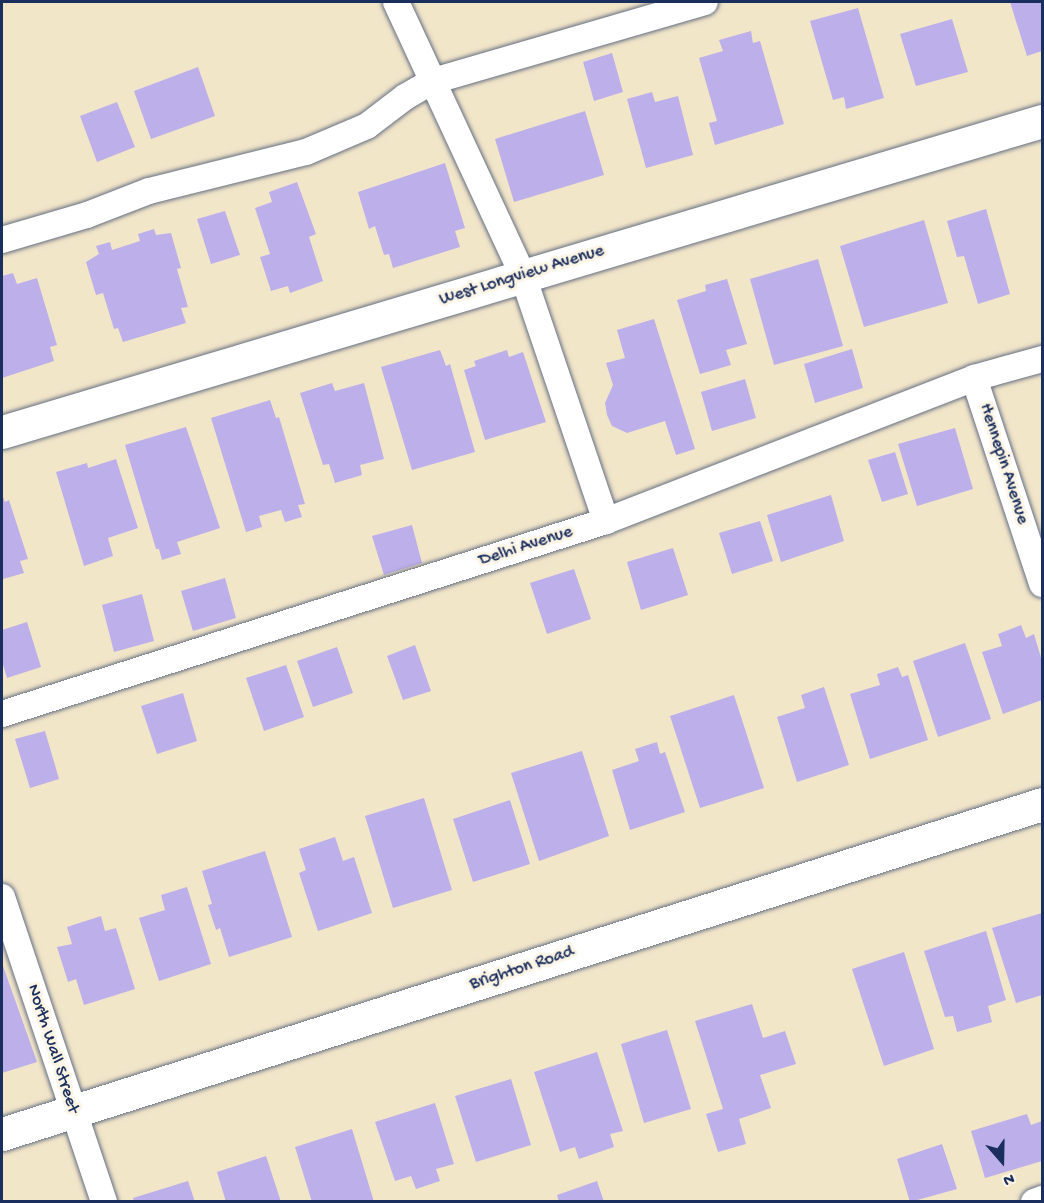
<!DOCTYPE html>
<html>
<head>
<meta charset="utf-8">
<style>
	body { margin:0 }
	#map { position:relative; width:1044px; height:1203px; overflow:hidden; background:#f2e6c9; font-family:"Gochi Hand",sans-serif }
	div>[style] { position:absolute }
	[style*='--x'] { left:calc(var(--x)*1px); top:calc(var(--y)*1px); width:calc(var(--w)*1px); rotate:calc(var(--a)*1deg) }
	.building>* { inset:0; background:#bdafe9 }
	.roads { filter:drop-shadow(0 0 2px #666f83) drop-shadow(0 0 2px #666f83) }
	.service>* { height:26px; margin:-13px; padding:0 13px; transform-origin:13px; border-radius:13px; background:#fff }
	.minor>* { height:33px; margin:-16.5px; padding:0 16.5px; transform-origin:16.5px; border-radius:16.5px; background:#fff }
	span { translate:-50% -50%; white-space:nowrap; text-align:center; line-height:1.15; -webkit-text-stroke:6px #fcf5e5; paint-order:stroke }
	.street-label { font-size:18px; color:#1b2f5e }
	.frame { position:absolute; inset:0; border:3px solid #1b2f5e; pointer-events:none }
	.north { position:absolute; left:972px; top:1131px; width:60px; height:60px; -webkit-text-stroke:4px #fcf5e5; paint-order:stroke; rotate:160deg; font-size:16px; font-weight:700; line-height:24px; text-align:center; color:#1b2f5e }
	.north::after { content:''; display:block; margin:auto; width:21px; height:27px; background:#1b2f5e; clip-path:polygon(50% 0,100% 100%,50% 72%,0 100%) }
</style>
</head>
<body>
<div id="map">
	<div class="building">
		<i style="clip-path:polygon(1010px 2px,1042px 2px,1042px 51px,1027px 56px)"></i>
		<i style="clip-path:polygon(858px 8px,884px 98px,846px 109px,844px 97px,833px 100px,810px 21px)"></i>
		<i style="clip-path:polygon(952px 19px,968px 72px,916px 86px,900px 34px)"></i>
		<i style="clip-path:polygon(751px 31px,753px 43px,760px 41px,784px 124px,715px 145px,709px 123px,717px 121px,699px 58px,723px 51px,719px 40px)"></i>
		<i style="clip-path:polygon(612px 53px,623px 92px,594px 101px,583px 62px)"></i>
		<i style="clip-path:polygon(198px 67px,215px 116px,151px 139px,134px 91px)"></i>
		<i style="clip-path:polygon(652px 92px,655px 102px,678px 96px,693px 155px,646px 168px,627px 99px)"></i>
		<i style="clip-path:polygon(117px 102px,135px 147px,97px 162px,80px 116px)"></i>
		<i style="clip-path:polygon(585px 111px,604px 175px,514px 202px,495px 139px)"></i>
		<i style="clip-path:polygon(445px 163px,465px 228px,455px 231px,460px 247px,393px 268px,389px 254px,384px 255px,375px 226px,369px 229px,358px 192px)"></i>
		<i style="clip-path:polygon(297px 182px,316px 234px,309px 237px,323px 281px,290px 293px,288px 286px,271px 291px,260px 257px,270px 254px,255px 208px,272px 202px,269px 192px)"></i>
		<i style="clip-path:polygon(986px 209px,1010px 294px,978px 304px,964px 256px,957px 257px,947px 221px)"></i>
		<i style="clip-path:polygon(225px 211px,240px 255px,211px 264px,197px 219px)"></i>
		<i style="clip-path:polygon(924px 220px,948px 303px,864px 327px,840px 246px)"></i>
		<i style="clip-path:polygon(154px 229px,156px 235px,171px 233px,181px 268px,177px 269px,188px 307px,181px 308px,186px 323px,123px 342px,118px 328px,114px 329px,103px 293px,96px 295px,86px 262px,99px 254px,96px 246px,110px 242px,112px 250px,140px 241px,138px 234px)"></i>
		<i style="clip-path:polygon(818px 259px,843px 346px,774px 365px,750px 279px)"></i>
		<i style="clip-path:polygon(13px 273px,17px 284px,37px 278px,57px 345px,50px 347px,54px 361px,2px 378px,2px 276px)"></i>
		<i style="clip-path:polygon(727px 279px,747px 344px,726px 350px,731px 365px,700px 374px,677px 300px,706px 291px,705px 285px)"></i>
		<i style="clip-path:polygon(654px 319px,695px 449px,676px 455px,665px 421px,627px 433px,612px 426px,607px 415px,605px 403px,613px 385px,606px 363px,625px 358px,617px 330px)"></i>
		<i style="clip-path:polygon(852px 349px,863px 388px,815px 403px,804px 364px)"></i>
		<i style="clip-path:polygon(440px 350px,446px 366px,450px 364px,475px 452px,412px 470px,381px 367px)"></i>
		<i style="clip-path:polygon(507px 350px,509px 357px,523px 352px,546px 422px,485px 440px,464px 370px,476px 366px,474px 361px)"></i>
		<i style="clip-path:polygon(745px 379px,756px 418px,712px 431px,701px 392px)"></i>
		<i style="clip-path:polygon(332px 383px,335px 391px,364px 383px,384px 459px,360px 465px,362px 475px,335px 483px,329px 464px,323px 465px,300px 393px)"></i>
		<i style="clip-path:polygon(270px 400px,276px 418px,279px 417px,305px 504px,298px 505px,302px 517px,285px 522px,281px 510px,259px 516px,262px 527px,246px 532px,211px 418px)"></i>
		<i style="clip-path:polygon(186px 427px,220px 528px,177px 542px,181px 554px,162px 560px,159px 549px,156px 549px,125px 445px)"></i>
		<i style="clip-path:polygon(955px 428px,973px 489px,917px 506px,898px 444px)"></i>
		<i style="clip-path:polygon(895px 452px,908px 494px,882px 502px,868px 460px)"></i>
		<i style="clip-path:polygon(116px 459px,138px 528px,108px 538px,113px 556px,84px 566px,56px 472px,87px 463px,88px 468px)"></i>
		<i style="clip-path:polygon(2px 494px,5px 502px,9px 500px,28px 559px,20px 561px,24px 573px,3px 579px)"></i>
		<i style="clip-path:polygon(831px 495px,844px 541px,781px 562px,767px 515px)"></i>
		<i style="clip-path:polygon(760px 521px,773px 561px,732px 574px,719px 533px)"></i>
		<i style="clip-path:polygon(412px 525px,422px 563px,384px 575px,372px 536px)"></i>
		<i style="clip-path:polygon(673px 548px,688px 595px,641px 610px,627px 562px)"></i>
		<i style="clip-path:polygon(574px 569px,591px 619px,547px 634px,530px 583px)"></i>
		<i style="clip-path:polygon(225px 578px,236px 618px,193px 631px,181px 591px)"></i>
		<i style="clip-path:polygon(142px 594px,154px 641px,114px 652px,102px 605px)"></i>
		<i style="clip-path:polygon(27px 622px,41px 667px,7px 678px,2px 661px,2px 630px)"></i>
		<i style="clip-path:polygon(1021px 625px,1026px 638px,1034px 634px,1042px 661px,1042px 700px,1003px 714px,982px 652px,1002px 646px,998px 634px)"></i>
		<i style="clip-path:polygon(965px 643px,991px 719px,938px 737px,913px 661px)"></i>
		<i style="clip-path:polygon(415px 645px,431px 691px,403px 700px,387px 656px)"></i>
		<i style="clip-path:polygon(337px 647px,353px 693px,313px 707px,297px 661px)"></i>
		<i style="clip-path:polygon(286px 665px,304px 717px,264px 731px,246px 678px)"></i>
		<i style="clip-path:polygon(898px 667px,902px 677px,908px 675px,928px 740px,870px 759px,850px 694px,880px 685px,877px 674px)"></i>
		<i style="clip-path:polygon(824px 687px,849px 765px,797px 782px,777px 717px,805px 708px,801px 695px)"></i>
		<i style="clip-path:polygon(183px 693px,197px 741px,157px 754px,141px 706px)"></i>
		<i style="clip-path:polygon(734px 695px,764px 788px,700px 808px,670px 716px)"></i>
		<i style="clip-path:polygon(45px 731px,59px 779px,30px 788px,15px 739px)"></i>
		<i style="clip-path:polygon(657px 742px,660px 754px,665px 752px,685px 812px,630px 830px,612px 770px,639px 761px,635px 749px)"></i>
		<i style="clip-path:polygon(582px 751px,609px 836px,539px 861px,511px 773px)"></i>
		<i style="clip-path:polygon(424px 798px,452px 890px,393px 908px,365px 816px)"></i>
		<i style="clip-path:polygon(510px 800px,530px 864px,473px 882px,453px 819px)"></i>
		<i style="clip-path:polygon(335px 837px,343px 861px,354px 857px,372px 913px,318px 931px,299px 873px,306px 870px,299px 849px)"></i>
		<i style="clip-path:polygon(265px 851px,292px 937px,229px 957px,220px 928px,216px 930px,208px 905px,212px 904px,202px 871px)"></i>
		<i style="clip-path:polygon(187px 887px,211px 964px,159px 981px,139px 918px,165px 910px,161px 895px)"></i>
		<i style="clip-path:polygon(1042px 913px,1042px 995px,1016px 1003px,992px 928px)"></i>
		<i style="clip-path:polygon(101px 916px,105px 931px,116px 928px,135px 989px,84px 1005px,76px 979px,68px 982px,57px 947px,72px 944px,67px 927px)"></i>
		<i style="clip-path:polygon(986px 931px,1006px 1000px,988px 1006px,992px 1022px,957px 1032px,953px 1016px,945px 1017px,924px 951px)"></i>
		<i style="clip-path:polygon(904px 952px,934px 1049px,884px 1066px,852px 969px)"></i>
		<i style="clip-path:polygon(2px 963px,37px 1062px,2px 1073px)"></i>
		<i style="clip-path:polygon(752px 1004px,763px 1038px,785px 1031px,796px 1064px,760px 1075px,771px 1108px,739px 1119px,746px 1144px,718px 1152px,706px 1114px,723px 1109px,695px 1021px)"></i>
		<i style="clip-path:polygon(667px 1030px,691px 1109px,644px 1123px,621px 1044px)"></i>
		<i style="clip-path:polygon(597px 1052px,623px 1131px,610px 1134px,614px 1147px,579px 1159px,575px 1147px,560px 1152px,534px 1072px)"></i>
		<i style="clip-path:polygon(511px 1079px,531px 1145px,476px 1162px,455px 1096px)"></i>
		<i style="clip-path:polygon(435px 1103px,454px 1164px,436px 1169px,440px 1181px,416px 1189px,411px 1176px,395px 1181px,375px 1122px)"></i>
		<i style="clip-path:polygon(1027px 1114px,1031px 1125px,1042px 1121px,1042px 1161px,985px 1178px,971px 1131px)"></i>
		<i style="clip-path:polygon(352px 1129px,374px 1202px,312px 1202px,295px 1147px)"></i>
		<i style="clip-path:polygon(942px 1144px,957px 1189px,910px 1202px,897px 1159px)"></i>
		<i style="clip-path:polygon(266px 1156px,281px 1202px,226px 1202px,217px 1172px)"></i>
		<i style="clip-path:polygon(188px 1181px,195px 1202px,134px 1202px,133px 1198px)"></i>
		<i style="clip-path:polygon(597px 1181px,604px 1202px,559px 1202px,557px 1195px)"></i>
	</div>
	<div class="roads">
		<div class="service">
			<i style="--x:396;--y:2;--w:302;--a:65.1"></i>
			<i style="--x:523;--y:276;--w:259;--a:71.3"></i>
			<i style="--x:2;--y:240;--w:89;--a:-16.4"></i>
			<i style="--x:87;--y:215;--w:66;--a:-21.2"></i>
			<i style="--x:149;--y:191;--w:162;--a:-14"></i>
			<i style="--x:306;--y:152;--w:66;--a:-23.1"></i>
			<i style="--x:367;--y:126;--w:48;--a:-37.3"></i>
			<i style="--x:405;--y:97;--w:32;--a:-30"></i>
			<i style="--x:433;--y:81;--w:283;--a:-16.2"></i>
			<i style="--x:974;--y:378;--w:217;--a:71.7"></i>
			<i style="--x:2;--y:714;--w:634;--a:-17.72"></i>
			<i style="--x:606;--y:521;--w:395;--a:-21.2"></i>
			<i style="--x:974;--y:378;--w:71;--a:-15.6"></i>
			<i style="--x:2;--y:897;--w:322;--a:71.5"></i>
			<i style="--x:1034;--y:1202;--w:9;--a:-21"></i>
		</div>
		<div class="minor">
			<i style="--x:2;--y:432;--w:1086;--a:-16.65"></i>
			<i style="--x:2;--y:1134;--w:1091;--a:-17.6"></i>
		</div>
	</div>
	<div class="street-label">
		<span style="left:522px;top:276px;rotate:-17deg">West Longview Avenue</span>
		<span style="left:1003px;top:464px;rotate:72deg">Hennepin Avenue</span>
		<span style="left:526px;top:547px;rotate:-18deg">Delhi Avenue</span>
		<span style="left:522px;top:969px;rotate:-18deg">Brighton Road</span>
		<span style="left:52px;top:1049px;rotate:72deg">North Wall Street</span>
	</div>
	<div class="frame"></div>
	<div class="north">N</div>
</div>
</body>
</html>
